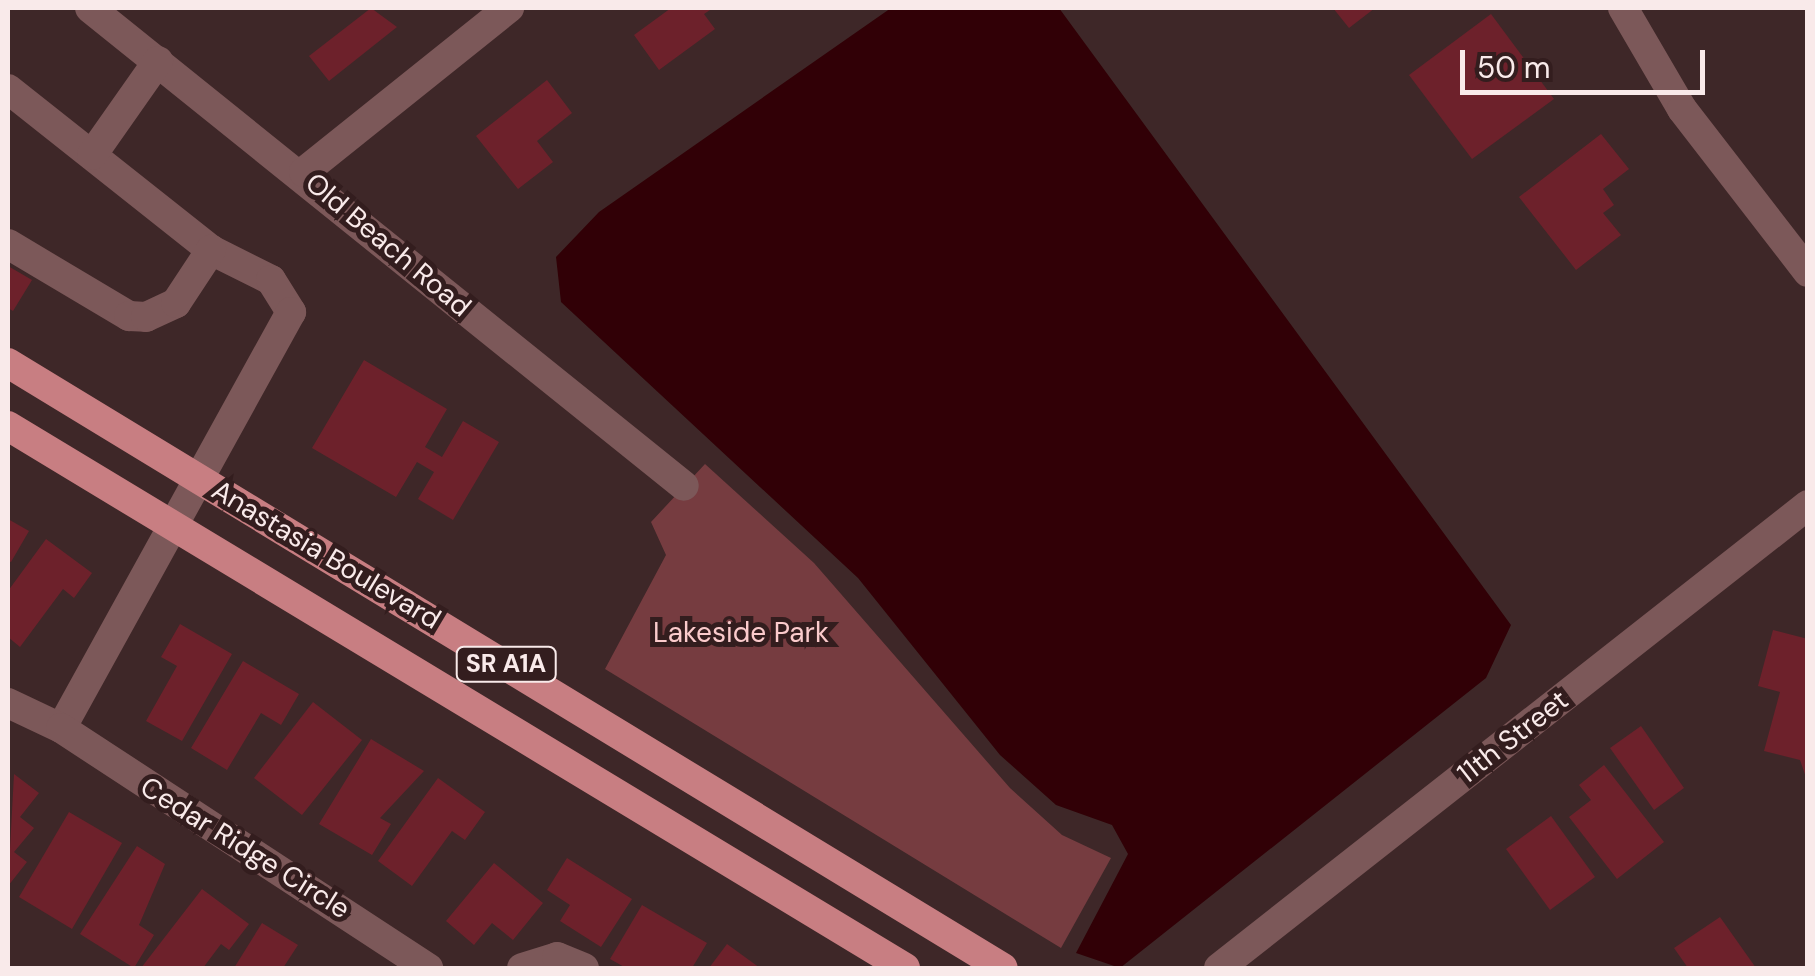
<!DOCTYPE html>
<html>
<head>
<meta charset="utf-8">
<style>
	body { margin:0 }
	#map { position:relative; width:1815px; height:976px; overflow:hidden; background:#3e2728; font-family:"DM Sans",sans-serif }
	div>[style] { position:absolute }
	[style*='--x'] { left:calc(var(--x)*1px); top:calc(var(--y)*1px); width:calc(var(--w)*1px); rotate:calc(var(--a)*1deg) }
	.green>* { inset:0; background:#763c40 }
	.water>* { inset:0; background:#310006 }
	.building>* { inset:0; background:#6d212b }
	.minor>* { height:30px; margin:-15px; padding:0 15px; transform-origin:15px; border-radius:15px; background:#7c5859 }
	.major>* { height:30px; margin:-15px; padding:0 15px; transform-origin:15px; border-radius:15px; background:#c87e82 }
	span { translate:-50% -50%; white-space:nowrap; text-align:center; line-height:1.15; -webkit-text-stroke:10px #331d1e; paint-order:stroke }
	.shield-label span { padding:2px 8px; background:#331d1e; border:2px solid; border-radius:8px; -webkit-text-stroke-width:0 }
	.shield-label { font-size:25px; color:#f9eaea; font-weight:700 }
	.street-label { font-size:28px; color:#f9eaea }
	.park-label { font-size:28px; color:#fbcbcc }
	.frame { position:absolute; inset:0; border:10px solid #f9eaea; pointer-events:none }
	.scale { position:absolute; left:1460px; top:50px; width:245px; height:45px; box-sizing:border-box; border:5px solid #f9eaea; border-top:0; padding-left:12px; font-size:30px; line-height:35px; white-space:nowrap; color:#f9eaea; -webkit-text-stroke:8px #331d1e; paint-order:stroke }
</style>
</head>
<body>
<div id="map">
	<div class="green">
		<i style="clip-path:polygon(705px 464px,814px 563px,1010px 788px,1062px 835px,1111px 858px,1061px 948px,605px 669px,666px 555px,651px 522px)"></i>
	</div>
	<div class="water">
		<i style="clip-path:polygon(891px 8px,1059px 8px,1511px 625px,1486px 678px,1120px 968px,1076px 953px,1128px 854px,1112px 825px,1056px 805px,1000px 755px,858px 578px,561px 302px,556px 257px,599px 212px)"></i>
	</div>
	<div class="building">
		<i style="clip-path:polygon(371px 8px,397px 27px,329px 81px,309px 56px)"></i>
		<i style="clip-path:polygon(671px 8px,713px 8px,704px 14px,715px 29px,659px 70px,634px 35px)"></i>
		<i style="clip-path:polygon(1333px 8px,1375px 8px,1349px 28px)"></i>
		<i style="clip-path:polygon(1491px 14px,1554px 99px,1472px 159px,1409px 75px)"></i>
		<i style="clip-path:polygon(547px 80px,572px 113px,537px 141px,553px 162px,518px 189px,476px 136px)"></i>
		<i style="clip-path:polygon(1601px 134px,1629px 169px,1603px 189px,1614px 205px,1603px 213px,1621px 235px,1576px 270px,1519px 197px)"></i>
		<i style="clip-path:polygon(8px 266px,32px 280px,13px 311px,8px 308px)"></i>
		<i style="clip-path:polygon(364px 360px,447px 409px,425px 447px,442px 457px,463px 421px,499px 442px,453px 520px,418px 499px,434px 472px,417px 462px,396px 497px,312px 448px)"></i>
		<i style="clip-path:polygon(8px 519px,29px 531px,11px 562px,8px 561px)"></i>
		<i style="clip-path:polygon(46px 539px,92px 573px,74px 598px,63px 589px,20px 647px,8px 637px,8px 591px)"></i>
		<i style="clip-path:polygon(180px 624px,232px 654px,182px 741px,146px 721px,177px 666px,161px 657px)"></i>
		<i style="clip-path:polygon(1773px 630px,1808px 639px,1808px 783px,1800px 760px,1764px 751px,1780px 692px,1758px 686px)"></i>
		<i style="clip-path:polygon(243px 661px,299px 694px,281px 725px,261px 713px,227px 770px,191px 748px)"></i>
		<i style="clip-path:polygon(313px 702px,362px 740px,302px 815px,254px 778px)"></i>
		<i style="clip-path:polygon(1641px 726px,1684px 788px,1654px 810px,1610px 748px)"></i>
		<i style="clip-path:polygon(371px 739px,424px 771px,380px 818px,391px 824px,372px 855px,319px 824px)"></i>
		<i style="clip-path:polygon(1604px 765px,1664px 842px,1617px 879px,1569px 817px,1591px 800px,1579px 785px)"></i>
		<i style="clip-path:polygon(14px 774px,39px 793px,20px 817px,34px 828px,14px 852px,27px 862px,8px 886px)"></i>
		<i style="clip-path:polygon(438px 778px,485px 812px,465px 840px,452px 831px,412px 886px,378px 861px)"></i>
		<i style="clip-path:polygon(69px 812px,122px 843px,72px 929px,19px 897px)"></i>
		<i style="clip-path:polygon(1551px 816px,1595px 877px,1550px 910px,1506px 849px)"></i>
		<i style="clip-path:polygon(137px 846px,165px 864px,139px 925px,154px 935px,134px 968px,80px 934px)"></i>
		<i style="clip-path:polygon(567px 858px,632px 899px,601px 947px,560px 921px,570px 905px,547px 890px)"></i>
		<i style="clip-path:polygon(494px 863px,543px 903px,513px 940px,492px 923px,474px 945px,446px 921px)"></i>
		<i style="clip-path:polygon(202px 889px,249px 924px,229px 950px,221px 944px,203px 968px,141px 968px)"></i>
		<i style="clip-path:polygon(642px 905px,707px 943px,692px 968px,626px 968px,610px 959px)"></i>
		<i style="clip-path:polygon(1720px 917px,1756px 968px,1688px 968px,1674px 948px)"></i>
		<i style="clip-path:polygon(262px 923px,298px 945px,283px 968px,234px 968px)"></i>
		<i style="clip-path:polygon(727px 944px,760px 968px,709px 968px)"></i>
	</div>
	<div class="minor">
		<i style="--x:90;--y:8;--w:762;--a:38.82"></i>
		<i style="--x:1623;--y:8;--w:117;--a:59.7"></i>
		<i style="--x:1682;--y:109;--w:206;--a:52.3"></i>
		<i style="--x:8;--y:89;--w:259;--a:38.4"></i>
		<i style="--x:211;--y:250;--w:67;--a:26.6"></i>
		<i style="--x:271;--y:280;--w:38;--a:58"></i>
		<i style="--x:291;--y:312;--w:475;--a:118.9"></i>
		<i style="--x:92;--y:155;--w:115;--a:-54.9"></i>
		<i style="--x:304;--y:172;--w:263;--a:-38.7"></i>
		<i style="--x:8;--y:244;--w:141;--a:30.8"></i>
		<i style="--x:129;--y:316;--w:17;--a:3"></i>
		<i style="--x:146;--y:317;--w:33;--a:-25"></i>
		<i style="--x:176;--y:303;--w:64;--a:-56.6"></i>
		<i style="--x:8;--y:703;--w:59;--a:25.3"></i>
		<i style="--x:61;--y:728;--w:439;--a:33.2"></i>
		<i style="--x:522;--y:968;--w:37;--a:-17"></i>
		<i style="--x:557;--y:957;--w:29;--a:22"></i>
		<i style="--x:1219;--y:968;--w:749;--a:-38.17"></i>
	</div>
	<div class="major">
		<i style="--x:8;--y:363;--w:1164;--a:31.3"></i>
		<i style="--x:8;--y:426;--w:1048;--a:31.14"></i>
	</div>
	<div class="shield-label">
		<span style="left:506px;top:664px">SR A1A</span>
	</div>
	<div class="street-label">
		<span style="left:388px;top:245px;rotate:40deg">Old Beach Road</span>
		<span style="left:326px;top:555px;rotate:31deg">Anastasia Boulevard</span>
		<span style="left:1513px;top:737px;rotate:-38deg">11th Street</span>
		<span style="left:245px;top:848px;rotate:32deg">Cedar Ridge Circle</span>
	</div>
	<div class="park-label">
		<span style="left:741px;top:633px">Lakeside Park</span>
	</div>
	<div class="frame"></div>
	<div class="scale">50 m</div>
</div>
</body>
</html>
